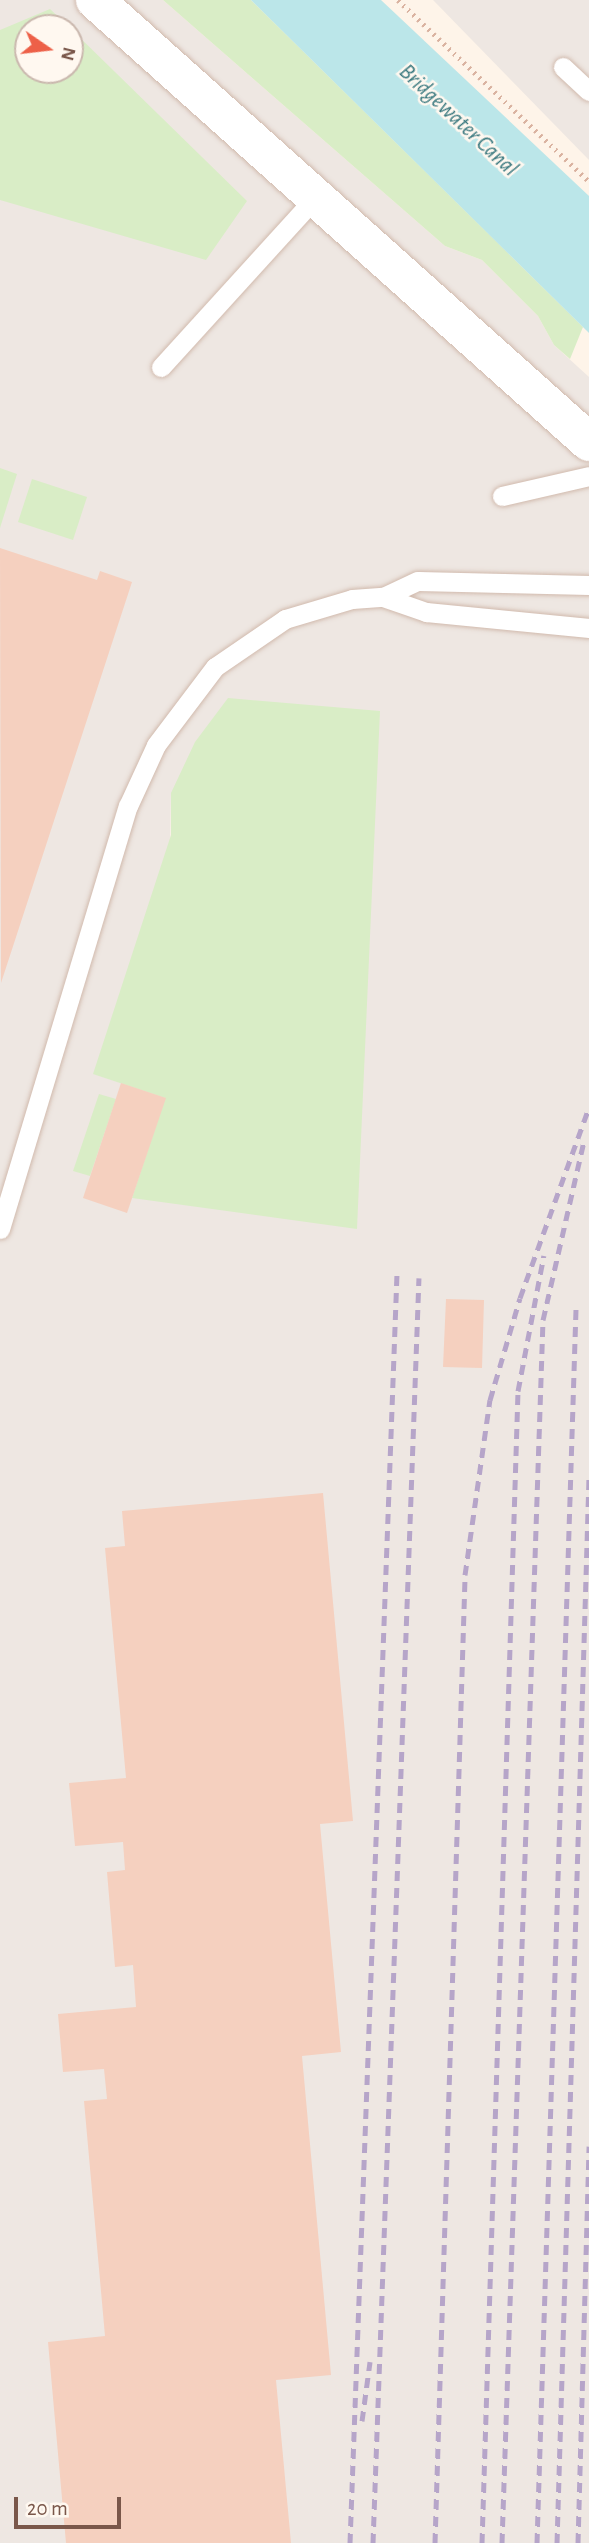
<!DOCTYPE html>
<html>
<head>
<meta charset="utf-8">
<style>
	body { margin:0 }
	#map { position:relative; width:589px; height:2543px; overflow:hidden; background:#fef4e9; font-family:"Alegreya Sans",sans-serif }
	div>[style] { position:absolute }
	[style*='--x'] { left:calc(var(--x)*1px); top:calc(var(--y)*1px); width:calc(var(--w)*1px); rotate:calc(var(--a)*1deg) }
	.industrial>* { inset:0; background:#eee7e2 }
	.green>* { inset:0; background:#d9edc6 }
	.water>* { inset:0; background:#bbe6e9 }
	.building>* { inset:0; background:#f5d0bf }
	.path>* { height:4.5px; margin-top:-2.25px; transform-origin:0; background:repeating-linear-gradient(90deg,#dab3a1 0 2px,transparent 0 7px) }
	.roads { filter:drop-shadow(0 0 2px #d1baad) drop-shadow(0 0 2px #d1baad) }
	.service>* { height:19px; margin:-9.5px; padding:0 9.5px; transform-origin:9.5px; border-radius:9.5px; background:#fff }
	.minor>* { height:38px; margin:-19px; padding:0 19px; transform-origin:19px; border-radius:19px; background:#fff }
	.rail>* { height:5px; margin-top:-2.5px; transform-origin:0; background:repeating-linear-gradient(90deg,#b6a5c9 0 10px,transparent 0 17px) }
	span { translate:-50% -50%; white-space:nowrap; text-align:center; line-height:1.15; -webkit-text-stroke:5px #fff8f0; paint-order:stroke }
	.water-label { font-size:23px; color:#3c7a80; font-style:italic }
	.north { position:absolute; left:14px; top:14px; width:70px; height:70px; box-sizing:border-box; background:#fff8f0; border:2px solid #cab8ae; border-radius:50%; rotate:104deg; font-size:19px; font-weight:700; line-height:28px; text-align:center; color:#7a574a }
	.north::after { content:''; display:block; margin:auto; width:24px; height:32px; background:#ed6048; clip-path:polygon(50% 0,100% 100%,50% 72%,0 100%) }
	.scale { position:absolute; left:14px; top:2497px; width:107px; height:32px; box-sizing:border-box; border:4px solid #7a574a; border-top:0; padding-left:9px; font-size:21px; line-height:24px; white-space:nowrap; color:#7a574a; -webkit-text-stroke:5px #fff8f0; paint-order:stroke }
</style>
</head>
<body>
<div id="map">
	<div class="industrial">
		<i style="clip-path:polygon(evenodd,0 0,163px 0,445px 246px,482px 260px,538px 316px,554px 345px,589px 377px,589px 2543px,0 2543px,0 0,28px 28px,70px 28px,70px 70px,28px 70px,28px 28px,0 0,171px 793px,357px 1229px,166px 1098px,171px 793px)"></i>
		<i style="clip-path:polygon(433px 0,589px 0,589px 160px)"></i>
	</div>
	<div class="green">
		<i style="clip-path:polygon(163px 0,251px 0,583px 327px,570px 359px,554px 345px,538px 316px,482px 260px,445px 246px)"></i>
		<i style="clip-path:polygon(50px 9px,70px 28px,28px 28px,28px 70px,70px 70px,70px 28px,247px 201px,206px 260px,0 200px,0 30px)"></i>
		<i style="clip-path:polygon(0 468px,17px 474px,0 528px)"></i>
		<i style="clip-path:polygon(32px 479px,87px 497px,73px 540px,18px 522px)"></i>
		<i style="clip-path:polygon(228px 698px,380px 711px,357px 1229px,132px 1198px,165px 1098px,93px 1074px,171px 835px,171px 793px,195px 742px)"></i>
		<i style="clip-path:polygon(99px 1094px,116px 1099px,90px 1176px,73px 1171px)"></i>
	</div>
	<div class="water">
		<i style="clip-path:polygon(251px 0,381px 0,589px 196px,589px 333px)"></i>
	</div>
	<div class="building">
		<i style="clip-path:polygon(0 548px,97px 580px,100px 571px,132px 582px,1px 983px)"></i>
		<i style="clip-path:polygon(121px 1083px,166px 1098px,127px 1213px,83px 1198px)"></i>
		<i style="clip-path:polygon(446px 1299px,484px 1300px,482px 1368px,443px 1367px)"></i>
		<i style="clip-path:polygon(323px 1493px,353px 1821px,320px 1824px,341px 2052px,302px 2056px,331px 2375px,276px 2380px,291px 2543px,66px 2543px,48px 2342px,105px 2336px,84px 2101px,107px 2099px,104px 2069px,63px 2072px,58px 2014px,136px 2007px,133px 1965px,115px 1967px,107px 1872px,125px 1870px,123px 1842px,75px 1846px,69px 1783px,126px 1778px,105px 1548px,125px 1546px,122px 1511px)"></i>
	</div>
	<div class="path">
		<i style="--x:398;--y:0;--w:263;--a:43.5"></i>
	</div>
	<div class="roads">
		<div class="service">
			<i style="--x:563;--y:67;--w:35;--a:43"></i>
			<i style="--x:161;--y:367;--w:229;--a:-47.7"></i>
			<i style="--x:502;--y:496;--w:89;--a:-12.9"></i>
			<i style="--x:383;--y:597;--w:38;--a:-25"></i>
			<i style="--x:418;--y:581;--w:171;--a:1.3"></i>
			<i style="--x:0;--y:1229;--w:442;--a:-73.2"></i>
			<i style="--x:128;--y:806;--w:67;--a:-65.3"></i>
			<i style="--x:156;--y:745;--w:98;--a:-52.9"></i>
			<i style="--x:215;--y:667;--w:85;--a:-34.4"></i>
			<i style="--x:285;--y:619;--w:70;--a:-16.6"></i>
			<i style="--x:352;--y:599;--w:31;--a:-4"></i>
			<i style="--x:383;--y:597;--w:46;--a:19.2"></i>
			<i style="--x:426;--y:612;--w:164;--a:5.6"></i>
		</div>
		<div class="minor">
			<i style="--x:95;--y:0;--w:663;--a:41.82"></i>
		</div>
	</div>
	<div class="rail">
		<i style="--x:362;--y:2421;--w:60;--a:-82.3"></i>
		<i style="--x:350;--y:2543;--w:1269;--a:-87.88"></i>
		<i style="--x:373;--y:2543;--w:1266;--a:-87.92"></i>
		<i style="--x:435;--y:2543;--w:968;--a:-88.22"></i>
		<i style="--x:465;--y:1575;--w:177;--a:-81.9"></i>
		<i style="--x:490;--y:1400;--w:106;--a:-73.6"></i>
		<i style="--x:520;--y:1298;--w:203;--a:-70.1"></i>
		<i style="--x:482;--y:2543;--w:1153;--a:-88.21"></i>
		<i style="--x:518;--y:1391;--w:138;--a:-79.2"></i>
		<i style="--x:502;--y:2543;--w:1224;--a:-88.08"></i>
		<i style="--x:543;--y:1320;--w:184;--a:-77.1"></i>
		<i style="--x:537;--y:2543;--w:1238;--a:-88.19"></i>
		<i style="--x:557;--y:2543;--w:1068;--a:-88.28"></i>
		<i style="--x:578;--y:2543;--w:397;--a:-88.4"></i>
	</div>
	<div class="water-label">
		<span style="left:458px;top:121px;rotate:43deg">Bridgewater Canal</span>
	</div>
	<div class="north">N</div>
	<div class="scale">20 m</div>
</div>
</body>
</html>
